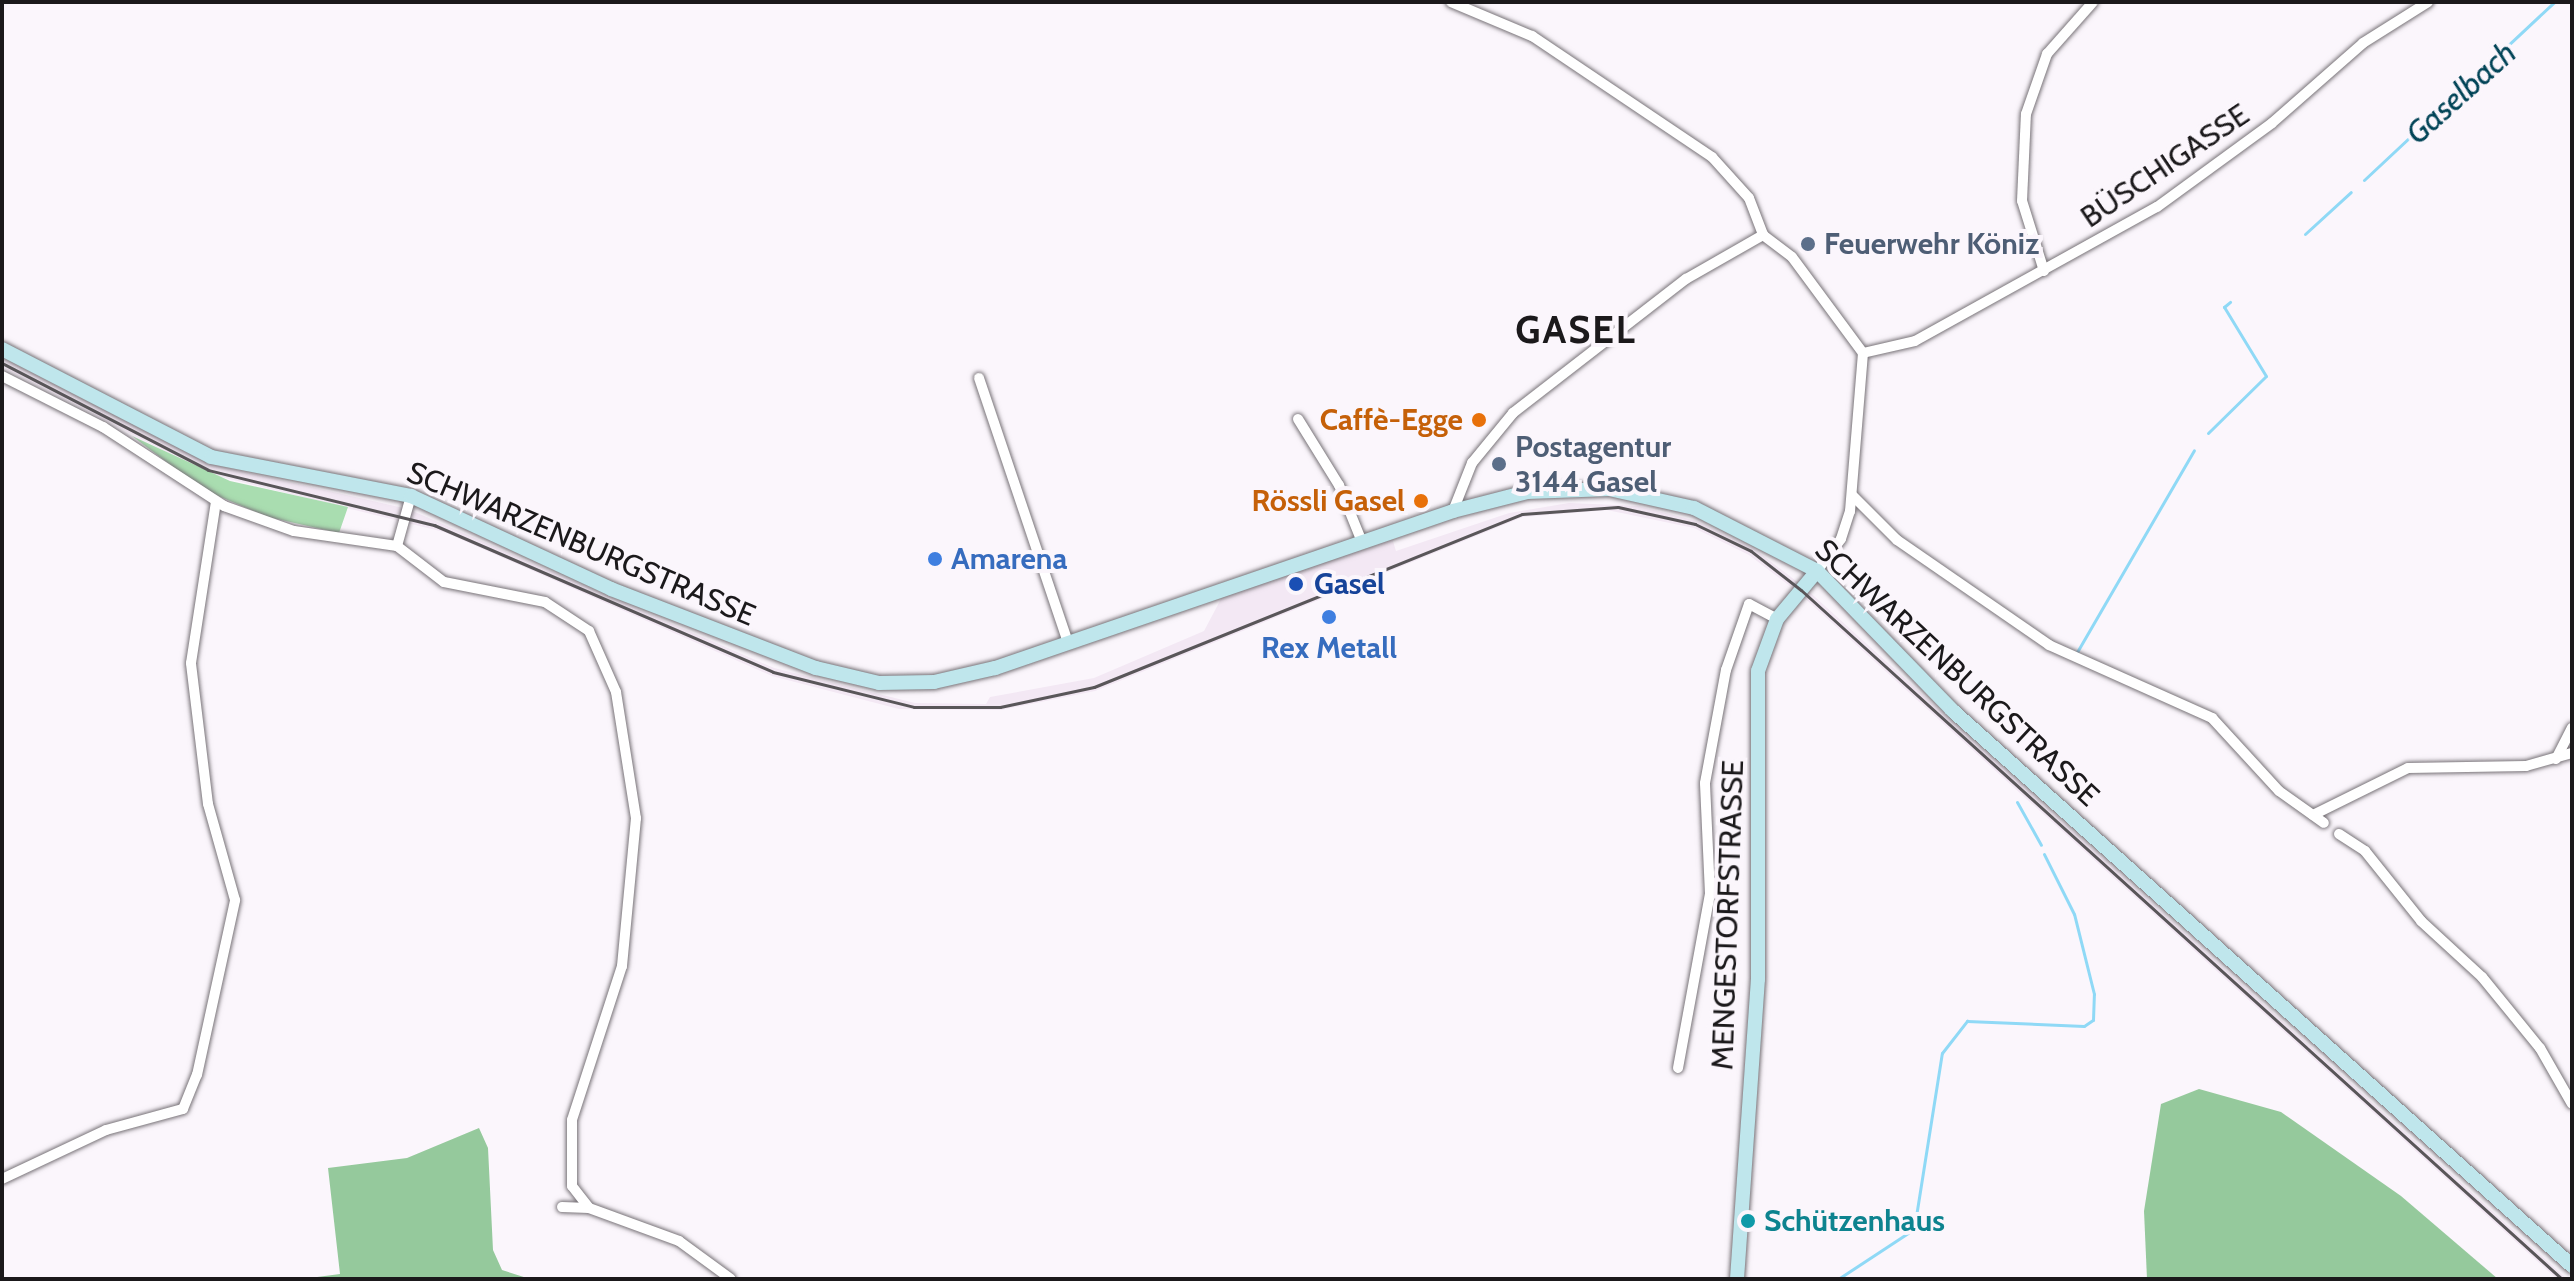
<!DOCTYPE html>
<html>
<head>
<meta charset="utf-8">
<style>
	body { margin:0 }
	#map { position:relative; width:2574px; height:1281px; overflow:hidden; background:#fbf6fc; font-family:Cabin,sans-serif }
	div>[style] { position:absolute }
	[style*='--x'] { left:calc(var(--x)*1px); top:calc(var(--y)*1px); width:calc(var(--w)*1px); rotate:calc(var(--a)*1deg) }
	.built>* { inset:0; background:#f3e8f4 }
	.green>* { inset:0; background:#a9ddb0 }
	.forest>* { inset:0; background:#95c99c }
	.stream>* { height:3px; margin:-1.5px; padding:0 1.5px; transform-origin:1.5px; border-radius:1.5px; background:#8fd9f6 }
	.roads { filter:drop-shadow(0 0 2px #787378) drop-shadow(0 0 2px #787378) }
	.street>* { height:10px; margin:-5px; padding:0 5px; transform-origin:5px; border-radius:5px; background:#fff }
	.secondary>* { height:14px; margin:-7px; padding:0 7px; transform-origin:7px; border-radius:7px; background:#bfe6ec }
	.rail>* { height:3px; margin:-1.5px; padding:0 1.5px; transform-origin:1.5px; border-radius:1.5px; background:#595659 }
	.dots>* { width:22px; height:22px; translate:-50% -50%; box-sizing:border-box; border:4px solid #fbf6fc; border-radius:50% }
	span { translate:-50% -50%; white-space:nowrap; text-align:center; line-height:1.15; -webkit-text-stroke:8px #fbf6fc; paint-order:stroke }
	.street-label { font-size:30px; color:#1b191b }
	.service-label { font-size:30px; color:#4e5e75; font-weight:700 }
	.left { translate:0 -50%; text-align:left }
	.food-label { font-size:30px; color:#c56008; font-weight:700 }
	.right { translate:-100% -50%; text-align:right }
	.shop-label { font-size:30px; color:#366cbe; font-weight:700 }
	.transit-label { font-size:30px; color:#164399; font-weight:700 }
	.culture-label { font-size:30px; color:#0d838f; font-weight:700 }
	.water-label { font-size:32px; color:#004356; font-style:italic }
	.district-label { font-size:38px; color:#1b191b; font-weight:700; letter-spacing:2px }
	.frame { position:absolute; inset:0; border:4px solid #1b191b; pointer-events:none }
</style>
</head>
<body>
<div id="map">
	<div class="built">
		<i style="clip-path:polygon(2px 358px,210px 464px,408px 509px,774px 668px,915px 703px,986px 704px,990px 697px,1094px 678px,1204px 631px,1222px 597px,1392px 538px,1396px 551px,1509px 513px,1569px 503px,1638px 506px,1697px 521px,1753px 548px,1804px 587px,2567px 1279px,2557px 1279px,1799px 593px,1749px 555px,1694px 528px,1607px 510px,1523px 517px,1095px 691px,1001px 710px,899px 709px,772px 676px,444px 532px,209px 474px,2px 367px)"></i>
	</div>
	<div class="green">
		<i style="clip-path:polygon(132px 436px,230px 481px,348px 507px,339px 533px,268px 517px,204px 490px)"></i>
	</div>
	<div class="forest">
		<i style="clip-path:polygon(2199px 1089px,2281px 1112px,2401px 1196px,2498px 1279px,2147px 1279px,2144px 1211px,2161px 1104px)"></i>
		<i style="clip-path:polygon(479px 1128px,488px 1148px,493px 1250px,502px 1270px,530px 1279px,302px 1279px,340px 1274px,328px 1168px,407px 1158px)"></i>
	</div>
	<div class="stream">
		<i style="--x:2364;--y:180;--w:260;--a:-43.1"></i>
		<i style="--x:2305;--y:234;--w:62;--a:-42.4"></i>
		<i style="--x:2208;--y:433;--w:81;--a:-44.5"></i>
		<i style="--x:2266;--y:376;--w:81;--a:-121.3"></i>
		<i style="--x:2224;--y:307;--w:8;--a:-40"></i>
		<i style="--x:2077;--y:652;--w:233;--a:-59.9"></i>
		<i style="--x:2017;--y:802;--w:49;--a:60.8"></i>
		<i style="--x:1838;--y:1279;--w:91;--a:-33.3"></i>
		<i style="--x:1914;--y:1229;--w:178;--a:-81"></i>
		<i style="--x:1942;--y:1053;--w:41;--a:-52"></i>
		<i style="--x:1967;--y:1021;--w:117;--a:2.4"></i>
		<i style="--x:2084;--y:1026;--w:11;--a:-34"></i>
		<i style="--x:2093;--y:1020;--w:26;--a:-88"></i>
		<i style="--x:2094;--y:994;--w:82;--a:-104"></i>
		<i style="--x:2074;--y:914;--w:67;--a:-116.6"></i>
	</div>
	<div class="roads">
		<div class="street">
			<i style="--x:1451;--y:2;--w:88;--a:22.8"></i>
			<i style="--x:1532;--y:36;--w:217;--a:33.9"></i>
			<i style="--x:1712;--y:157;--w:55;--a:47.9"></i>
			<i style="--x:1749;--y:198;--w:40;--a:69"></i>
			<i style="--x:1763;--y:235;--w:36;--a:37"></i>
			<i style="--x:1792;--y:257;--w:119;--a:53.5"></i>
			<i style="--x:1863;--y:353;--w:159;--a:94.7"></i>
			<i style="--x:1850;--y:511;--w:29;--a:108"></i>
			<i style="--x:1841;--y:539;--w:40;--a:127"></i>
			<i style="--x:2044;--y:271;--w:73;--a:-107.4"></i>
			<i style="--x:2022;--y:201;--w:87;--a:-87.4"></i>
			<i style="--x:2026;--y:114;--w:64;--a:-70.7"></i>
			<i style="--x:2047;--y:54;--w:69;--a:-48.5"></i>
			<i style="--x:1863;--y:353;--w:53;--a:-13"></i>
			<i style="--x:1915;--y:341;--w:277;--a:-29"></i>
			<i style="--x:2157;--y:207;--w:142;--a:-36.1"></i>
			<i style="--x:2272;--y:123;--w:121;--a:-41.3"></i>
			<i style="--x:2363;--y:43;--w:77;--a:-32.2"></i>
			<i style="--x:2;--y:376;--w:113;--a:26.8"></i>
			<i style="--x:103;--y:427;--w:145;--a:33.1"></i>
			<i style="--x:224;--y:506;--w:74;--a:19.7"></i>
			<i style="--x:294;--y:531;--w:104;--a:8.3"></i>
			<i style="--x:397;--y:546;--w:59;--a:37.5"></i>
			<i style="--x:444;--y:582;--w:103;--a:11.2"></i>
			<i style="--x:545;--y:602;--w:53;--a:33.4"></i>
			<i style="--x:589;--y:631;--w:67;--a:66.1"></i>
			<i style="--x:616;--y:692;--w:128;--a:81"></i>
			<i style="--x:636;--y:818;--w:149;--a:95.4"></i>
			<i style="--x:622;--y:966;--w:162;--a:108"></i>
			<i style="--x:572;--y:1120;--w:66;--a:90"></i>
			<i style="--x:572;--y:1186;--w:28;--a:52"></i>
			<i style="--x:589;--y:1208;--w:96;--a:20.1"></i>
			<i style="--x:679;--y:1241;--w:64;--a:36.2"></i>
			<i style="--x:979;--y:378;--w:280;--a:71.4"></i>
			<i style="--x:1298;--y:419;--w:78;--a:58.2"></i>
			<i style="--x:1339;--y:485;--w:61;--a:68"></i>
			<i style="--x:1852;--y:495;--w:64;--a:45"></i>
			<i style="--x:1897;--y:540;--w:185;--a:34.6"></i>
			<i style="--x:2049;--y:645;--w:179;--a:24.1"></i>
			<i style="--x:2212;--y:718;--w:99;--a:47.5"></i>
			<i style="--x:2279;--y:791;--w:55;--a:35.4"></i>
			<i style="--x:1453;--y:511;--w:52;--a:-68.4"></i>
			<i style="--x:1472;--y:463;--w:65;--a:-50.6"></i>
			<i style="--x:1513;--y:413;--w:219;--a:-37.8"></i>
			<i style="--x:1686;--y:279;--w:89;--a:-29.7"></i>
			<i style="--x:397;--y:546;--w:52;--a:-74.4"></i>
			<i style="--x:2556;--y:759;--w:35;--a:-63"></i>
			<i style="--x:2313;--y:815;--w:106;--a:-26.3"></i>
			<i style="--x:2408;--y:768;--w:118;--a:-1"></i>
			<i style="--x:2526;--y:766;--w:48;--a:-15.8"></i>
			<i style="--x:2339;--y:834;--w:31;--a:33"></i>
			<i style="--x:2365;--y:851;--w:90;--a:51.3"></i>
			<i style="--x:2421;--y:921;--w:83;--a:42.6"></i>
			<i style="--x:2482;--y:977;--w:92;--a:50.8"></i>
			<i style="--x:2540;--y:1048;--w:64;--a:60.3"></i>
			<i style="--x:1678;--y:1068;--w:177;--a:-79.6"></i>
			<i style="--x:1710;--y:894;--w:111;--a:-92.6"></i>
			<i style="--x:1705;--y:783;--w:115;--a:-79.5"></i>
			<i style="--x:1726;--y:670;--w:70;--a:-70.8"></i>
			<i style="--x:1749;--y:604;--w:32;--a:28"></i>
			<i style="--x:2;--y:1179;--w:115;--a:-25.2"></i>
			<i style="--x:106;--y:1130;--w:80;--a:-15.3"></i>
			<i style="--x:183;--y:1109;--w:37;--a:-68"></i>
			<i style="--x:197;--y:1075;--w:179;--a:-77.7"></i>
			<i style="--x:235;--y:900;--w:100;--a:-105.7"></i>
			<i style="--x:208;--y:804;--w:142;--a:-96.9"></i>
			<i style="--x:191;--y:663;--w:163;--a:-81.2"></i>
			<i style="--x:562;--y:1207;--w:27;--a:2"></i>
		</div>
		<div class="secondary">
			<i style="--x:2;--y:349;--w:235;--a:27.3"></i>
			<i style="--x:211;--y:457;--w:204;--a:11"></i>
			<i style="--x:411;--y:496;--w:221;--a:24.9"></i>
			<i style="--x:611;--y:589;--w:220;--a:21.1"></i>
			<i style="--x:816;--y:668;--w:65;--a:13.4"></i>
			<i style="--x:879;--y:683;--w:55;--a:-1"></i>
			<i style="--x:934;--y:682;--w:63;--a:-12.9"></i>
			<i style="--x:995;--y:668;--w:484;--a:-18.9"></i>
			<i style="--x:1453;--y:511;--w:76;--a:-14.4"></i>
			<i style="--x:1527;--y:492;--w:82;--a:-2.1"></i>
			<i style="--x:1609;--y:489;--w:87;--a:12.6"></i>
			<i style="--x:1694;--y:508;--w:138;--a:27.1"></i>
			<i style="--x:1817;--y:571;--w:194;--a:45.8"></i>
			<i style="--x:1952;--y:710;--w:833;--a:41.88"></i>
			<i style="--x:1737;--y:1279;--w:301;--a:-86"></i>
			<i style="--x:1758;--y:979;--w:308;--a:-90"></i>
			<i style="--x:1758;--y:671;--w:55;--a:-69.9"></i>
			<i style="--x:1777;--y:619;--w:62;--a:-50.2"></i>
		</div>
	</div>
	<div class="rail">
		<i style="--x:2;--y:363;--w:232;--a:27.4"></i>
		<i style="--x:208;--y:470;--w:233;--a:13.7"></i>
		<i style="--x:434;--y:525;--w:369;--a:23.4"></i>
		<i style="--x:773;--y:672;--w:145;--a:13.9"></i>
		<i style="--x:914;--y:707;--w:86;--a:0"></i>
		<i style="--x:1000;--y:707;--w:96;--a:-12"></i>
		<i style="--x:1094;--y:687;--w:462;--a:-22"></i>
		<i style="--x:1522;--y:514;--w:96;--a:-4.2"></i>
		<i style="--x:1618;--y:507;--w:79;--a:12.4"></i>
		<i style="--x:1695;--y:524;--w:62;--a:25.7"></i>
		<i style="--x:1751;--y:551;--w:63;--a:38"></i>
		<i style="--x:1801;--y:590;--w:1027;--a:42.16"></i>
	</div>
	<div class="dots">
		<i style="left:1808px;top:244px;background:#5c6f8a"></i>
		<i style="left:1479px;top:420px;background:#e8710a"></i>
		<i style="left:1499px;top:464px;background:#5c6f8a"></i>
		<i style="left:1421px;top:501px;background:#e8710a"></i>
		<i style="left:935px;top:559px;background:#3f7fe0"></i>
		<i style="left:1296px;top:584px;background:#1a4fb4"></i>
		<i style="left:1329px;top:617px;background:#3f7fe0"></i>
		<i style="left:1748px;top:1221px;background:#0f9aa8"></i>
	</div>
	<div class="street-label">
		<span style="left:2165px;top:166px;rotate:-34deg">BÜSCHIGASSE</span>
		<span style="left:581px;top:544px;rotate:23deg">SCHWARZENBURGSTRASSE</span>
		<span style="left:1957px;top:673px;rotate:43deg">SCHWARZENBURGSTRASSE</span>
		<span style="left:1728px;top:915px;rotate:-88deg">MENGESTORFSTRASSE</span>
	</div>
	<div class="service-label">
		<span class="left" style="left:1824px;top:244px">Feuerwehr Köniz</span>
		<span class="left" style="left:1515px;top:464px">Postagentur<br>3144 Gasel</span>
	</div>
	<div class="food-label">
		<span class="right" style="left:1463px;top:420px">Caffè-Egge</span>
		<span class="right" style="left:1405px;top:501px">Rössli Gasel</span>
	</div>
	<div class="shop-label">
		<span class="left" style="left:951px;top:559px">Amarena</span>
		<span style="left:1329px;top:648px">Rex Metall</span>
	</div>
	<div class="transit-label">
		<span class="left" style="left:1314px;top:584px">Gasel</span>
	</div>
	<div class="culture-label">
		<span class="left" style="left:1764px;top:1221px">Schützenhaus</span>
	</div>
	<div class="water-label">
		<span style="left:2461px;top:93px;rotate:-42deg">Gaselbach</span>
	</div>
	<div class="district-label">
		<span style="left:1576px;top:330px">GASEL</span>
	</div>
	<div class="frame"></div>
</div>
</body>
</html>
